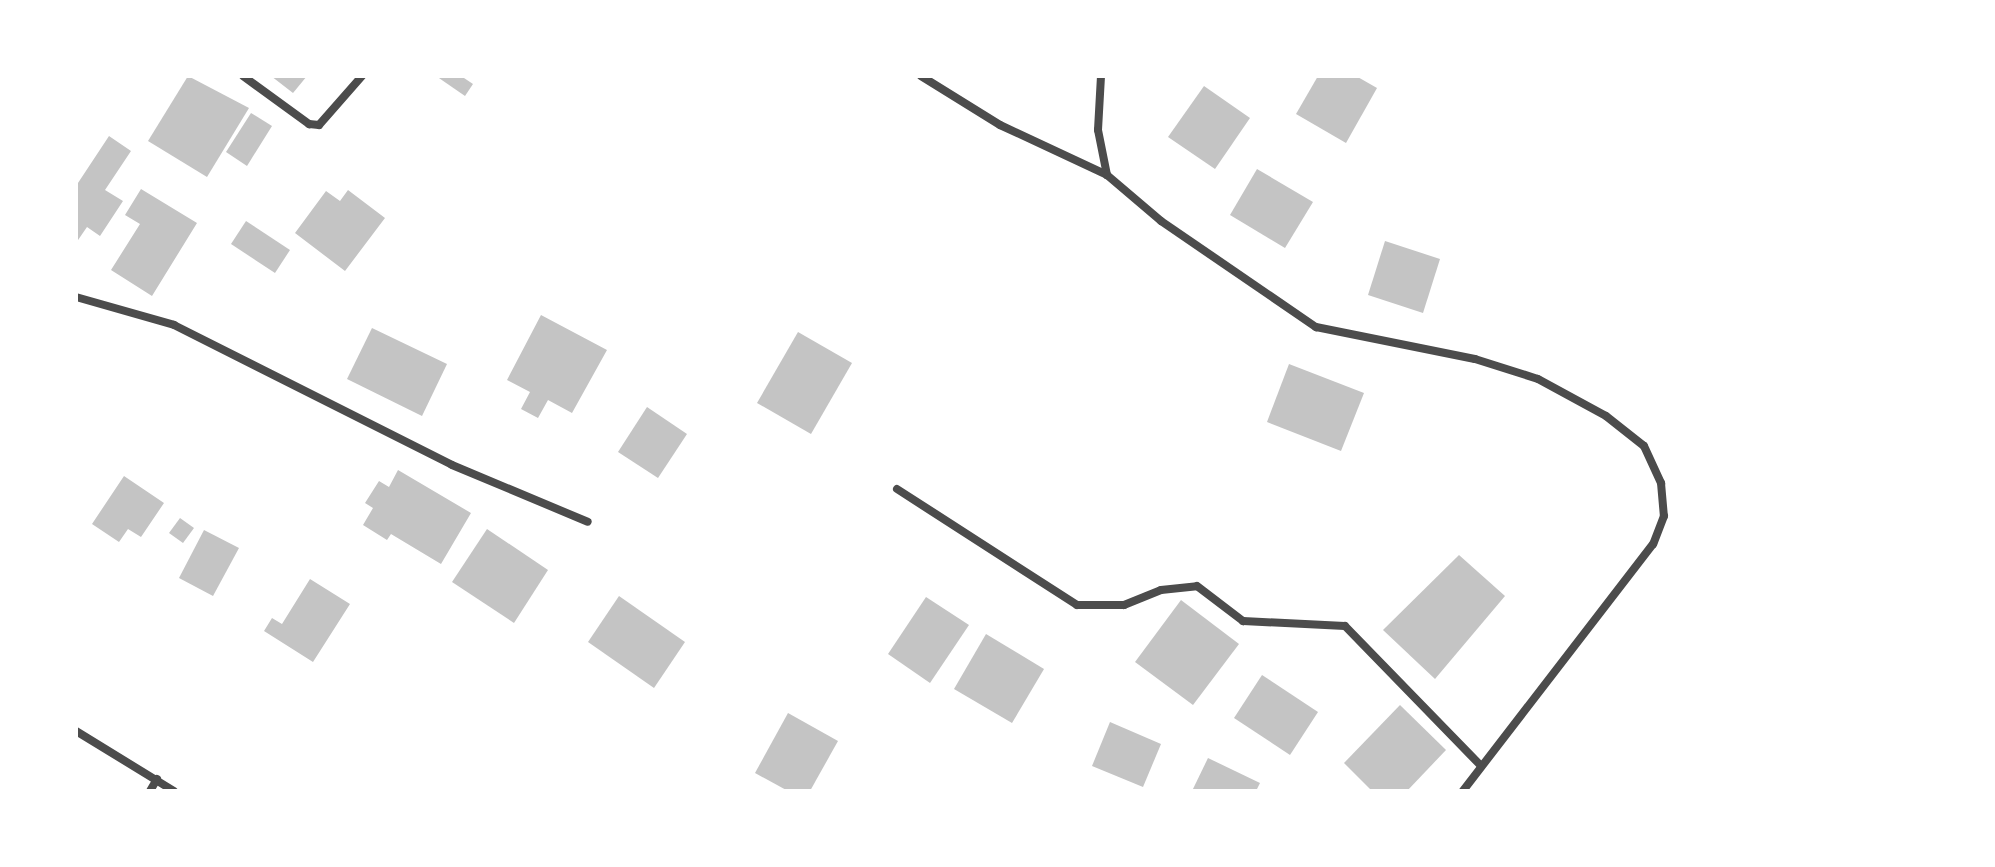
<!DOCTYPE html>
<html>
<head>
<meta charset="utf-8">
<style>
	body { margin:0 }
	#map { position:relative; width:1995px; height:867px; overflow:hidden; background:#fff; font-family:"Exo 2",sans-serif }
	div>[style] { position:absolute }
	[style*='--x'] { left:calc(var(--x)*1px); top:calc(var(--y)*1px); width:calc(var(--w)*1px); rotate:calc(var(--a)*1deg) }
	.building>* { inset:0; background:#c4c4c4 }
	.minor>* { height:8px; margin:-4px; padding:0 4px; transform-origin:4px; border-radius:4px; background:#4c4c4c }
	span { translate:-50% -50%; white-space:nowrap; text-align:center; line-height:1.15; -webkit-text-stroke:6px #fff; paint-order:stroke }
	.frame { position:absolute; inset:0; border:78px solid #fff; pointer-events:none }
</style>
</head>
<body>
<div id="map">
	<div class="building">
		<i style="clip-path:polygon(188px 76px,249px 108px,207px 177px,148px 141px)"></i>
		<i style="clip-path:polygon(271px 76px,307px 76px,293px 93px)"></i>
		<i style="clip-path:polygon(436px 76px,461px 76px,473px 84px,465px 96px)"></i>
		<i style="clip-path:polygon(1318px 76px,1356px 76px,1377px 88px,1346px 143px,1296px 114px)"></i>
		<i style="clip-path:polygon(1204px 86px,1250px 118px,1215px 169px,1168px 137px)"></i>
		<i style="clip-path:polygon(251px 113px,272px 126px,247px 166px,226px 152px)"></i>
		<i style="clip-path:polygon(109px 136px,131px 151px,105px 190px,123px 201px,100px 236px,87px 227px,76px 243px,76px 186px)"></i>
		<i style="clip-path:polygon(1257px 169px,1313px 202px,1285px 248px,1230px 215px)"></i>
		<i style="clip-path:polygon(141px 189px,197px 223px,152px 296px,111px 270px,140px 224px,125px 215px)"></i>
		<i style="clip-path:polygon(348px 190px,385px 218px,345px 271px,295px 233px,326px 191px,340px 201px)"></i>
		<i style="clip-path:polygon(246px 221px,290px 250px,275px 273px,231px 244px)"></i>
		<i style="clip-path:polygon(1385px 241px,1440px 259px,1423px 313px,1368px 295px)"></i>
		<i style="clip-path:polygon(541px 315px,607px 350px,572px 413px,548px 400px,538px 418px,521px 409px,530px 392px,507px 380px)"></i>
		<i style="clip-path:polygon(372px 328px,447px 364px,422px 416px,347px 379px)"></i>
		<i style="clip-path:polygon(798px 332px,852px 363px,811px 434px,757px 403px)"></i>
		<i style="clip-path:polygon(1289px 364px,1364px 393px,1341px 451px,1267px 422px)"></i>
		<i style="clip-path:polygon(647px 407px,687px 434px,658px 478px,618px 452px)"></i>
		<i style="clip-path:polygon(398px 470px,471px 513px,441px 564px,391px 534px,387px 540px,363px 525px,373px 508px,365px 503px,379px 481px,389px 487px)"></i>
		<i style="clip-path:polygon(124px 476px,164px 503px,141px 537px,128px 529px,119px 542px,92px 524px)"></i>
		<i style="clip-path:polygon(180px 518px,194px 528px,183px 543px,169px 533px)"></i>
		<i style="clip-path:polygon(487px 529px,548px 570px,514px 623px,452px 582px)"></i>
		<i style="clip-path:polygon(204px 530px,239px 548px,213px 596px,179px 578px)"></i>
		<i style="clip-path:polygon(1459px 555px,1505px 596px,1435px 679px,1383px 630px)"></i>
		<i style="clip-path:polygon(310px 579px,350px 604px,313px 662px,264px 631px,272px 618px,282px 624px)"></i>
		<i style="clip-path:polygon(619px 596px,685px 642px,654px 688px,588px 642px)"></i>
		<i style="clip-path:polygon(926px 597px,969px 625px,930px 683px,888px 654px)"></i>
		<i style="clip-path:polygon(1181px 600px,1239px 644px,1193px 705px,1135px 662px)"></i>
		<i style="clip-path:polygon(986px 634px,1044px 669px,1012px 723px,954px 689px)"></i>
		<i style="clip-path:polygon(1262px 675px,1318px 712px,1290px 755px,1234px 718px)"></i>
		<i style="clip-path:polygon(1400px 705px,1446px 750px,1407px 791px,1372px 791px,1344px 763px)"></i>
		<i style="clip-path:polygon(788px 713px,838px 741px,810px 791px,788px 791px,755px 773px)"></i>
		<i style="clip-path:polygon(1110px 722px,1161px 744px,1143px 787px,1092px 766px)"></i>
		<i style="clip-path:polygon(1208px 758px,1260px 783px,1256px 791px,1192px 791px)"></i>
	</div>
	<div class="minor">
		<i style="--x:243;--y:76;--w:82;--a:36"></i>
		<i style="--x:309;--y:124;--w:10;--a:6"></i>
		<i style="--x:319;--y:125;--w:65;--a:-48.7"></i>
		<i style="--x:921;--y:76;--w:93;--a:31.8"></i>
		<i style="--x:1000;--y:125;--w:118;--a:25"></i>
		<i style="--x:1101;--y:76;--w:54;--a:93.2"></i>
		<i style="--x:1098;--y:130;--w:46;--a:78.7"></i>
		<i style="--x:1107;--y:175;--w:71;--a:40.4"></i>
		<i style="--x:1161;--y:221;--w:188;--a:34.4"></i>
		<i style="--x:1316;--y:327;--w:162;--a:11.4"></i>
		<i style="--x:1475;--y:359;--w:66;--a:17.6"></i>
		<i style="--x:1538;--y:379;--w:77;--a:28.6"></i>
		<i style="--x:1606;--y:416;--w:48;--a:38.3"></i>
		<i style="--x:1644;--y:446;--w:41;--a:65.3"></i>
		<i style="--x:1661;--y:483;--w:33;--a:85"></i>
		<i style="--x:1664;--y:516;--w:30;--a:111"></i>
		<i style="--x:1653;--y:544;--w:312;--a:127.6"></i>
		<i style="--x:76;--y:297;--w:102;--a:15.9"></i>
		<i style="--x:174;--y:325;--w:311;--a:26.7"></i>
		<i style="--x:452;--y:465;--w:147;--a:22.7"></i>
		<i style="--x:897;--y:489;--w:214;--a:32.8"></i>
		<i style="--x:1077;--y:605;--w:47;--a:0"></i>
		<i style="--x:1124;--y:605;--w:40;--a:-22"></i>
		<i style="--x:1161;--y:590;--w:36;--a:-6"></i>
		<i style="--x:1197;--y:586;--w:58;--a:37.3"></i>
		<i style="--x:1243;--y:621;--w:102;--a:2.8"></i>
		<i style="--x:1345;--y:626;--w:195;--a:45.8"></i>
		<i style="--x:76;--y:731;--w:115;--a:31.5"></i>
		<i style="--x:150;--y:791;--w:14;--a:-60"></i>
	</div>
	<div class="frame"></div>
</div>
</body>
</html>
